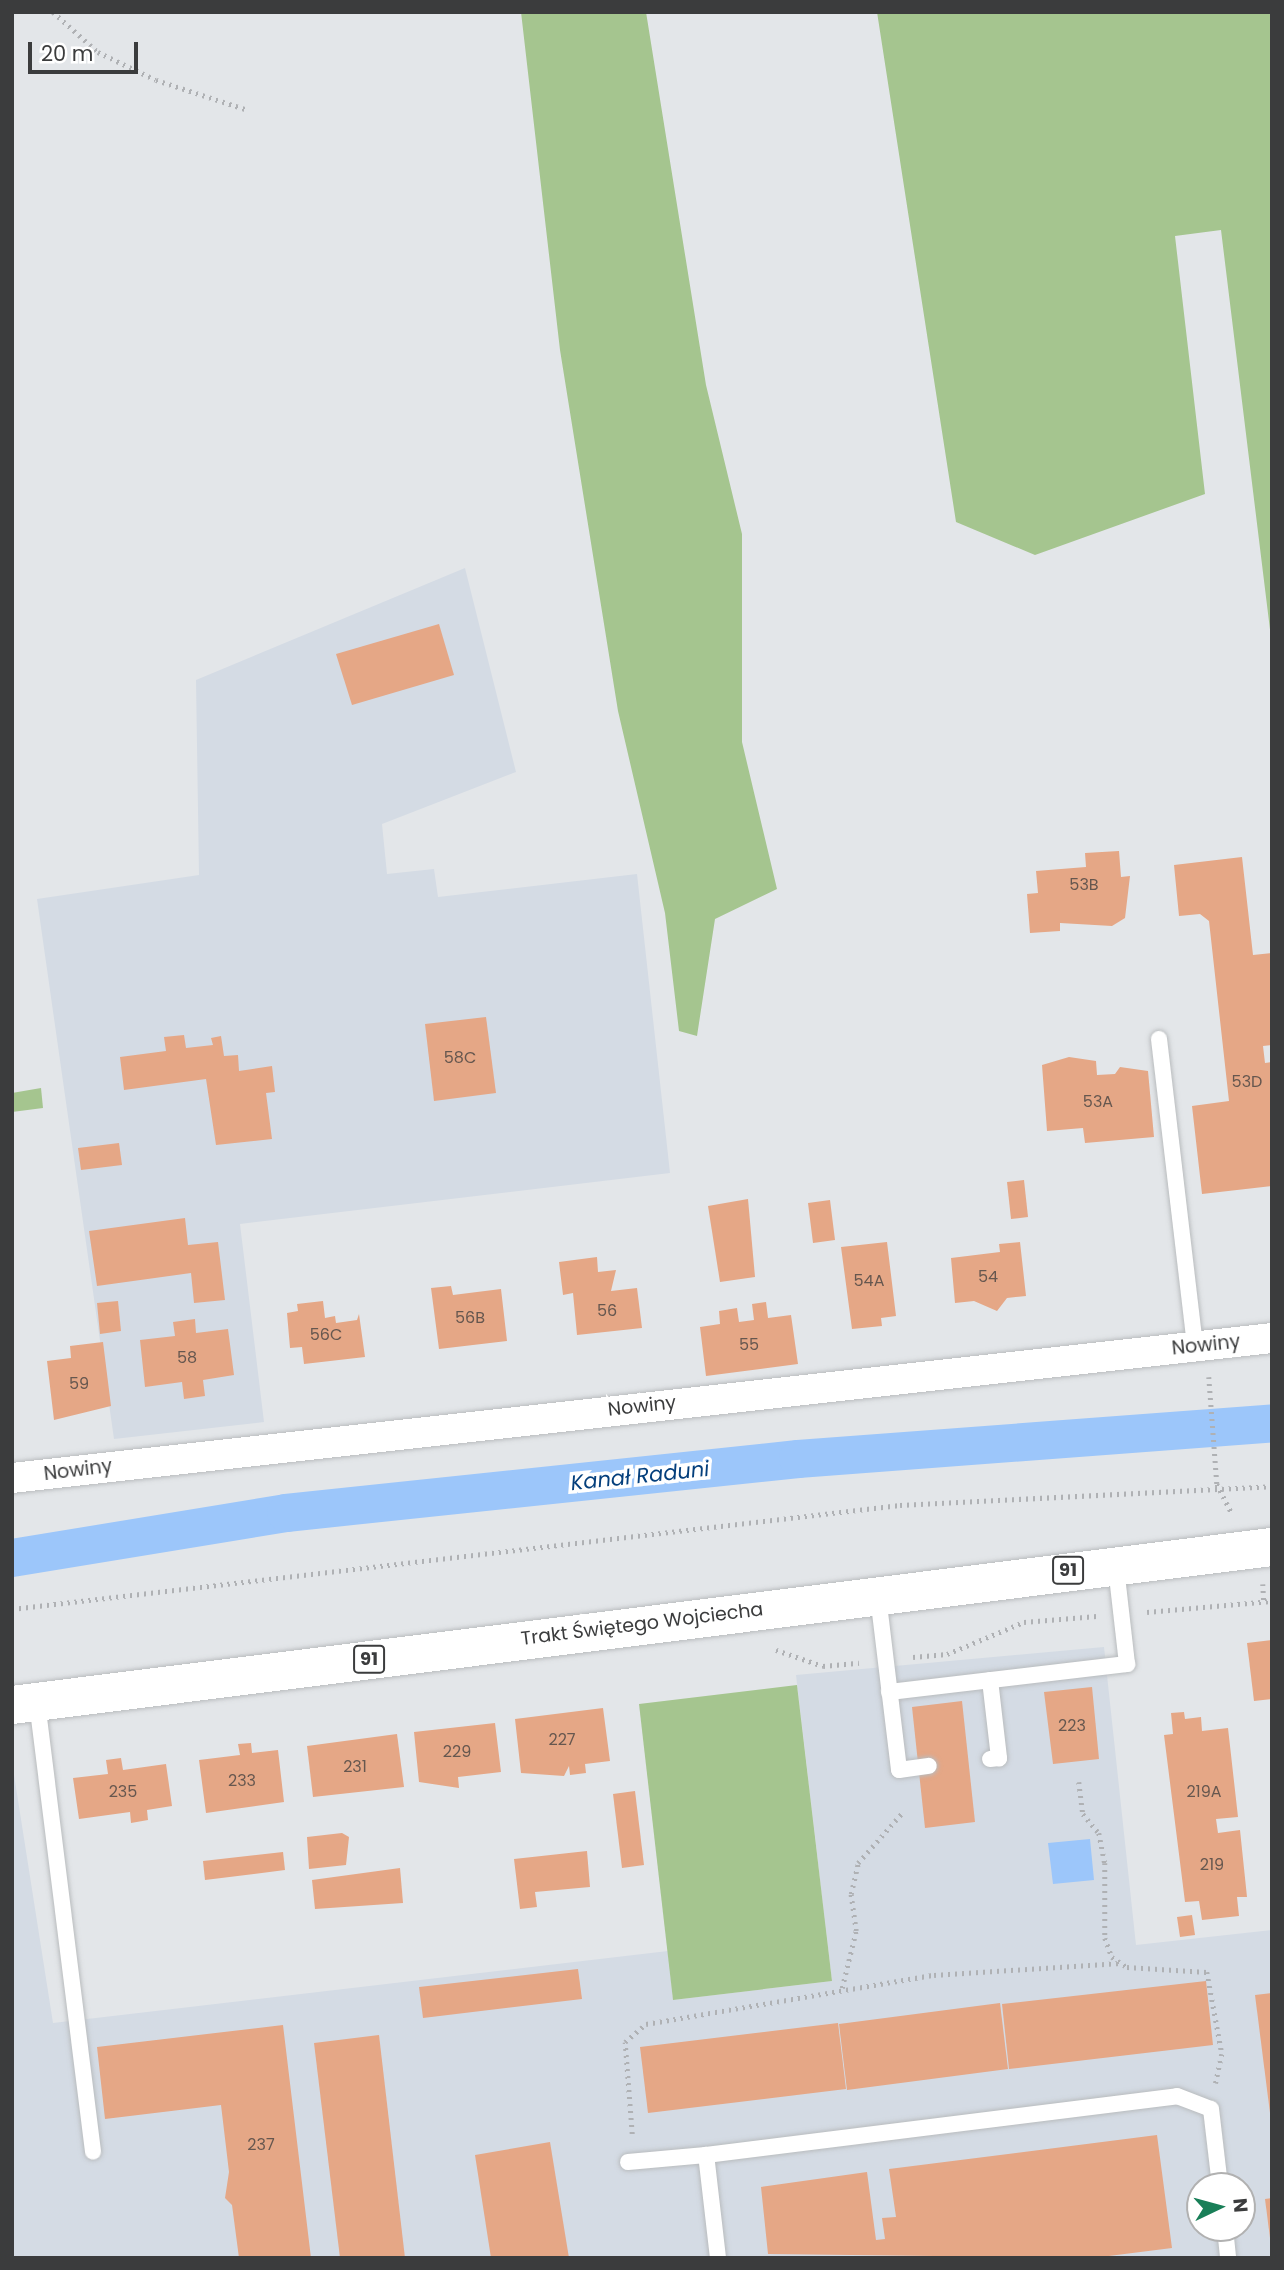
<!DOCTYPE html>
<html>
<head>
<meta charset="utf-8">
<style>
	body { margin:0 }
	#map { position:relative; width:1284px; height:2270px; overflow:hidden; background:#e3e6e9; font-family:Poppins,sans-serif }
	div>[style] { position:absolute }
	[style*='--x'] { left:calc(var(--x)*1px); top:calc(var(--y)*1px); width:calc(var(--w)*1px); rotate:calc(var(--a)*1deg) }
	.built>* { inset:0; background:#d4dbe4 }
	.green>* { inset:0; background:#a5c58f }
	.water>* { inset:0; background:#9cc6fa }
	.canal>* { height:38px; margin:-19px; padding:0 19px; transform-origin:19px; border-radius:19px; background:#9cc6fa }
	.building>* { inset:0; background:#e5a786 }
	.path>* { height:4.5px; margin-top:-2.25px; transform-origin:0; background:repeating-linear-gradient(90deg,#afb1b4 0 2px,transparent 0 7px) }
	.roads { filter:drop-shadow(0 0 2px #b9bcbe) drop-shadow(0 0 2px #b9bcbe) }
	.lane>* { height:16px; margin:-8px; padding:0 8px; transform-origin:8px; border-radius:8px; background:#fff }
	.street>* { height:30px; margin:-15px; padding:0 15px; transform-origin:15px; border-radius:15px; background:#fff }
	.primary>* { height:38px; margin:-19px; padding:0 19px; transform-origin:19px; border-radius:19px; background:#fff }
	span { translate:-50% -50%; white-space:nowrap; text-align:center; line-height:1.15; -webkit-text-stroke:7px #fff; paint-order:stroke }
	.number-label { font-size:16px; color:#66574f }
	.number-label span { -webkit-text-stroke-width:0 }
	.shield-label span { padding:2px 5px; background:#fff; border:2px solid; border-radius:5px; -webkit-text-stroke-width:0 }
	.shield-label { font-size:18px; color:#3b3c3d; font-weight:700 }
	.street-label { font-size:19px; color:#3b3c3d }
	.water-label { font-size:21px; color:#043f7c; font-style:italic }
	.frame { position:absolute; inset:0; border:14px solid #3b3c3d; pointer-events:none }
	.north { position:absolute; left:1186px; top:2172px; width:70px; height:70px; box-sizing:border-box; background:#fff; border:2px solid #b1b1b1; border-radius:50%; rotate:85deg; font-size:19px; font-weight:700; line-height:28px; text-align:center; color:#3b3c3d }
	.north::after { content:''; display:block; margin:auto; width:24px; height:32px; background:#197f58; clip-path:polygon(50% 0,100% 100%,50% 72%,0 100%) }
	.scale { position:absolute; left:28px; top:42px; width:110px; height:32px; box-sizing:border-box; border:4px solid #3b3c3d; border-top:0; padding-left:9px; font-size:21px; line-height:24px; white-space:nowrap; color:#3b3c3d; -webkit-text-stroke:5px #fff; paint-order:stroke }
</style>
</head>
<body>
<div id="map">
	<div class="built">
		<i style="clip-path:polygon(465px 568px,516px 772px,382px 824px,387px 874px,434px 869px,438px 897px,637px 874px,670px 1173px,240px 1224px,264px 1422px,114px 1439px,37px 899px,199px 875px,196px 680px)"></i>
		<i style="clip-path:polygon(evenodd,1104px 1647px,1136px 1945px,1272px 1930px,1272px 2258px,12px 2258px,12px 1762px,53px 2023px,668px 1951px,673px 2000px,832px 1981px,796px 1675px,1104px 1647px,1200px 2186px,1242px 2186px,1242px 2228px,1200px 2228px,1200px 2186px)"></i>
	</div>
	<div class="green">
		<i style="clip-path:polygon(521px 12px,646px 12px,706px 385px,742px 534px,742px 742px,777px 889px,715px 919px,697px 1036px,679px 1031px,665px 913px,618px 711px,560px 350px)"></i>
		<i style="clip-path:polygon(877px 12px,1272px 12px,1272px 646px,1221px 230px,1175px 236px,1205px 494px,1035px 555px,956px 522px)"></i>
		<i style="clip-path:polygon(41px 1088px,43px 1108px,12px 1112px,12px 1093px)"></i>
		<i style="clip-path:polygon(797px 1685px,832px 1981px,673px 2000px,639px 1704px)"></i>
	</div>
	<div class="water">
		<i style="clip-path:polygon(1090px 1839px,1094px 1880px,1053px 1884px,1048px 1843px)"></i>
	</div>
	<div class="canal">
		<i style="--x:12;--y:1558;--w:278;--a:-9.3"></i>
		<i style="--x:286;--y:1513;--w:515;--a:-6.02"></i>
		<i style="--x:798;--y:1459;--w:475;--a:-4.3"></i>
	</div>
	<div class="building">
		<i style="clip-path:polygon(439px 624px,454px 675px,352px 705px,336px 654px)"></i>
		<i style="clip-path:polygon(1119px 851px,1121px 877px,1130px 876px,1125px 918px,1112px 926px,1060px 923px,1060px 931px,1030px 933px,1027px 894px,1038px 893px,1036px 871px,1086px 867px,1085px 853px)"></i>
		<i style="clip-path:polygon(1242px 857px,1253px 955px,1272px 953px,1272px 1045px,1263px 1046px,1265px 1063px,1272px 1062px,1272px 1186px,1202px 1194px,1192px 1106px,1229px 1101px,1209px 921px,1200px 914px,1179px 916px,1174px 865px)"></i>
		<i style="clip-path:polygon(486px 1017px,496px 1093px,434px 1101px,425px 1024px)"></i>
		<i style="clip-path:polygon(184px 1035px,186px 1048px,213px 1045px,211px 1038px,221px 1036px,224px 1056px,238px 1055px,239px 1071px,272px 1066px,275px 1092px,266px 1093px,272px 1139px,216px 1145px,206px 1079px,124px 1090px,120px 1057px,166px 1051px,164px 1037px)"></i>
		<i style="clip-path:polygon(1069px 1057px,1096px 1061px,1097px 1075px,1115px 1074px,1120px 1067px,1148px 1071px,1154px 1137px,1085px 1143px,1083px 1128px,1047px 1131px,1042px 1065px)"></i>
		<i style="clip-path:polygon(119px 1143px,122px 1165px,81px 1170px,78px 1148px)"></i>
		<i style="clip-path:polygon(1024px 1180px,1028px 1217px,1011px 1219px,1007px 1182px)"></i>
		<i style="clip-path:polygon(748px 1199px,755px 1277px,720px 1282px,708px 1206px)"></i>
		<i style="clip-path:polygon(830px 1200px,835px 1240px,813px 1243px,808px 1203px)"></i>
		<i style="clip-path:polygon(185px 1218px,188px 1245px,218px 1242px,225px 1300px,194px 1303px,191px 1273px,97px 1286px,89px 1231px)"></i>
		<i style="clip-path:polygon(887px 1242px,896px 1316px,881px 1318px,882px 1326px,852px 1329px,841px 1247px)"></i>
		<i style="clip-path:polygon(1020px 1242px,1026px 1296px,1007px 1298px,997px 1311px,974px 1301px,955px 1303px,951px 1258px,1000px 1252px,999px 1244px)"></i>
		<i style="clip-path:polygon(597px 1257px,598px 1272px,616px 1270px,611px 1291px,637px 1288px,642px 1328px,577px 1335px,573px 1293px,563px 1295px,559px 1262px)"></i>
		<i style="clip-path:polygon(451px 1286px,453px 1295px,501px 1289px,507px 1341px,439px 1349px,431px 1288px)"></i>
		<i style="clip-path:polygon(118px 1301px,121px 1331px,100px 1334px,97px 1303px)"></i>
		<i style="clip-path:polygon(323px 1301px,325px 1318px,335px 1316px,336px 1323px,357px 1320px,359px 1314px,365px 1357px,304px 1364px,302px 1347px,290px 1348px,287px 1313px,298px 1311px,297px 1304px)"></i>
		<i style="clip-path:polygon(766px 1302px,768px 1318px,791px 1315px,798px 1364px,706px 1376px,700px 1327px,720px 1324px,719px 1311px,737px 1308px,739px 1322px,754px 1320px,752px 1304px)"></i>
		<i style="clip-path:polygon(195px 1319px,196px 1333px,228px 1329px,234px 1375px,203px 1380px,205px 1396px,184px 1399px,182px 1382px,145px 1387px,140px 1340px,175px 1336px,173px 1322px)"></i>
		<i style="clip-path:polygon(103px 1342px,111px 1406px,54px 1420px,47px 1361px,71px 1358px,70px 1346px)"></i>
		<i style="clip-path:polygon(1272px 1640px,1272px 1699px,1254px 1701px,1247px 1643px)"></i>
		<i style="clip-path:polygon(1092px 1687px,1099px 1759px,1053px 1764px,1044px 1692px)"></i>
		<i style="clip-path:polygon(962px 1701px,975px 1822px,925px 1828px,912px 1707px)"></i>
		<i style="clip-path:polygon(603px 1708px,610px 1761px,585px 1764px,586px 1773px,570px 1775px,569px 1766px,564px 1776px,521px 1773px,515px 1719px)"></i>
		<i style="clip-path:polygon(1184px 1712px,1185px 1719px,1201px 1717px,1202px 1731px,1228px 1728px,1238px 1817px,1216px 1819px,1218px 1833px,1240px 1830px,1247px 1897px,1237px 1897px,1239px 1916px,1202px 1920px,1199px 1901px,1185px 1902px,1164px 1735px,1173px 1734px,1171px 1713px)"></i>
		<i style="clip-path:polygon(495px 1723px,501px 1772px,458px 1777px,459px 1788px,419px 1782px,414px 1732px)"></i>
		<i style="clip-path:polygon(397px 1734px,404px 1787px,313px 1797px,307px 1746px)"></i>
		<i style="clip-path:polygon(251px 1743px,252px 1753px,278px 1750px,284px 1802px,206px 1813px,199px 1760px,240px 1755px,238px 1744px)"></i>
		<i style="clip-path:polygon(121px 1758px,123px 1770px,166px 1764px,172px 1806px,147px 1810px,148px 1820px,131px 1823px,130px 1812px,79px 1819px,73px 1778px,108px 1774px,106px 1760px)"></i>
		<i style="clip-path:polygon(635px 1791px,644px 1865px,622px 1868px,613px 1794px)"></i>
		<i style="clip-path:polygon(342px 1833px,349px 1837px,346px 1865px,309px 1869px,307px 1837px)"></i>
		<i style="clip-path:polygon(587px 1851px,590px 1887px,535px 1892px,537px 1907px,520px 1909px,514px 1859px)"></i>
		<i style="clip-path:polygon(283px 1852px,285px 1870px,205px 1880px,203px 1861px)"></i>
		<i style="clip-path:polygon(400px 1868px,403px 1903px,315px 1909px,312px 1880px)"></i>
		<i style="clip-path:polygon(1192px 1915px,1195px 1935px,1180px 1937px,1177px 1917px)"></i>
		<i style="clip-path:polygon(578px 1969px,582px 1999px,423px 2018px,419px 1987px)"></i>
		<i style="clip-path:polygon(1206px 1981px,1213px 2045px,1009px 2069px,1002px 2004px)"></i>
		<i style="clip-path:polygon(1272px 1993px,1272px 2112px,1270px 2113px,1255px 1995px)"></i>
		<i style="clip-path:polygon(1000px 2003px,1008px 2069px,847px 2090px,839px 2024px)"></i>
		<i style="clip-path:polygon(838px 2023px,846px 2089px,648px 2113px,640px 2047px)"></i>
		<i style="clip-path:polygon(283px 2025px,311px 2258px,239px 2258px,232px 2205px,225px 2198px,229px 2172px,221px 2105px,105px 2119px,97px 2047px)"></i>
		<i style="clip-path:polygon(379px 2035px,405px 2258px,340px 2258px,314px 2043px)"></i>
		<i style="clip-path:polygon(1157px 2135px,1172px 2248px,1093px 2258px,768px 2254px,761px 2187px,867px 2172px,876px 2240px,885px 2239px,882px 2218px,896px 2217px,889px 2169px)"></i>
		<i style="clip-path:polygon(550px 2142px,569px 2258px,491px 2258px,475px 2155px)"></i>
		<i style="clip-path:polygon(1272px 2198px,1272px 2237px,1270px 2238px,1265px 2199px)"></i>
	</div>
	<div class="path">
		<i style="--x:53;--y:12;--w:60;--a:41.6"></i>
		<i style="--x:98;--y:52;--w:64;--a:25.8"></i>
		<i style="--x:156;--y:80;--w:94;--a:18"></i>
		<i style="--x:1209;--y:1377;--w:107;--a:85.7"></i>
		<i style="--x:1217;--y:1484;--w:33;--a:63"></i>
		<i style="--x:1263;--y:1584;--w:18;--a:87"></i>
		<i style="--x:12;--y:1609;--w:894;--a:-6.68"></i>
		<i style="--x:900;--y:1505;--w:372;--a:-2.9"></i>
		<i style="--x:1147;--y:1612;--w:125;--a:-5"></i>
		<i style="--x:776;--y:1650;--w:50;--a:18.8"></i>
		<i style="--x:823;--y:1666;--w:36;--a:-5"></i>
		<i style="--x:913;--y:1657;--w:34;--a:-5"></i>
		<i style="--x:947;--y:1654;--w:83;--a:-22.6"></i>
		<i style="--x:1024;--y:1622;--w:73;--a:-4.7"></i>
		<i style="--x:1079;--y:1782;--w:32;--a:83"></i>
		<i style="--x:1083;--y:1814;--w:25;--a:50"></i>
		<i style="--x:1099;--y:1833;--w:31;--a:79"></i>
		<i style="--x:1105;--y:1863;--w:75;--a:90"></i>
		<i style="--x:1105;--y:1938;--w:20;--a:70"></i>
		<i style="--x:1112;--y:1957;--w:18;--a:34"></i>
		<i style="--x:1127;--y:1967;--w:80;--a:3.6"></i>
		<i style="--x:1207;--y:1972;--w:83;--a:79.6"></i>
		<i style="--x:1222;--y:2054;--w:30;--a:102"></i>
		<i style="--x:842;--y:1988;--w:59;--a:-76.2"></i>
		<i style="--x:856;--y:1931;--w:37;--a:-98"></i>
		<i style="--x:851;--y:1894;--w:32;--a:-77"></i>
		<i style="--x:858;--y:1863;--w:68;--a:-48.6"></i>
		<i style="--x:632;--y:2134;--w:92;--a:-94.4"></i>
		<i style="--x:625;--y:2042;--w:28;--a:-41"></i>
		<i style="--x:646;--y:2024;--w:292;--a:-9.7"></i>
		<i style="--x:934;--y:1975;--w:187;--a:-3.7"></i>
	</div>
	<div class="roads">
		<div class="lane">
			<i style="--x:1159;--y:1039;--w:309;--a:83.3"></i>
			<i style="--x:878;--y:1596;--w:175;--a:83.1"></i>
			<i style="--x:899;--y:1770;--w:30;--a:-8"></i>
			<i style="--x:990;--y:1680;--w:79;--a:83.4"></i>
			<i style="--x:999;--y:1758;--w:9;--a:174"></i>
			<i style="--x:889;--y:1692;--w:240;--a:-6.7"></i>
			<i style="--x:1127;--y:1664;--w:98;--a:-96.5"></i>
			<i style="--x:37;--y:1702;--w:453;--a:82.9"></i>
			<i style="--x:628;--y:2162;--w:78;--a:-5.1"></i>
			<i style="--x:1225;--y:2228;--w:30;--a:84"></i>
			<i style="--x:718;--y:2258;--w:104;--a:-96.6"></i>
			<i style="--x:706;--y:2155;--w:475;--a:-7.1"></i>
			<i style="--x:1177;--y:2096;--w:36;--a:21"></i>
			<i style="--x:1211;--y:2109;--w:78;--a:83.3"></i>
		</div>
		<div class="street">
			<i style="--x:12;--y:1478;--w:1268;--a:-6.34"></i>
		</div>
		<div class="primary">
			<i style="--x:12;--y:1705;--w:1270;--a:-7.15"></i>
		</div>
	</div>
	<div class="number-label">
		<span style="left:1084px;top:885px">53B</span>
		<span style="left:460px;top:1058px">58C</span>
		<span style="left:1247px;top:1082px">53D</span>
		<span style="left:1098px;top:1102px">53A</span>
		<span style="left:988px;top:1277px">54</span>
		<span style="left:869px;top:1281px">54A</span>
		<span style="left:607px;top:1311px">56</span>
		<span style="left:470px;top:1318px">56B</span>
		<span style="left:326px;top:1335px">56C</span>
		<span style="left:749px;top:1345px">55</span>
		<span style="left:187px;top:1358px">58</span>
		<span style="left:79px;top:1384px">59</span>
		<span style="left:1072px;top:1726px">223</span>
		<span style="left:562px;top:1740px">227</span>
		<span style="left:457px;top:1752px">229</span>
		<span style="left:355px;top:1767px">231</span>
		<span style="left:242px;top:1781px">233</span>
		<span style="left:123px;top:1792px">235</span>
		<span style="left:1204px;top:1792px">219A</span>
		<span style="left:1212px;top:1865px">219</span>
		<span style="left:261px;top:2145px">237</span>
	</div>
	<div class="shield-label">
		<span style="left:1068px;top:1570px">91</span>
		<span style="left:369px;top:1659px">91</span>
	</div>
	<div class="street-label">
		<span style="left:1206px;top:1345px;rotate:-6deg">Nowiny</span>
		<span style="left:642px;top:1406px;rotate:-6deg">Nowiny</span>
		<span style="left:78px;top:1470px;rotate:-7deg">Nowiny</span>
		<span style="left:642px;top:1624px;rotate:-7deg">Trakt Świętego Wojciecha</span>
	</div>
	<div class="water-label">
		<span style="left:640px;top:1476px;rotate:-6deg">Kanał Raduni</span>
	</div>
	<div class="frame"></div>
	<div class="north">N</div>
	<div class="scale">20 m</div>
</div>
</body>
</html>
